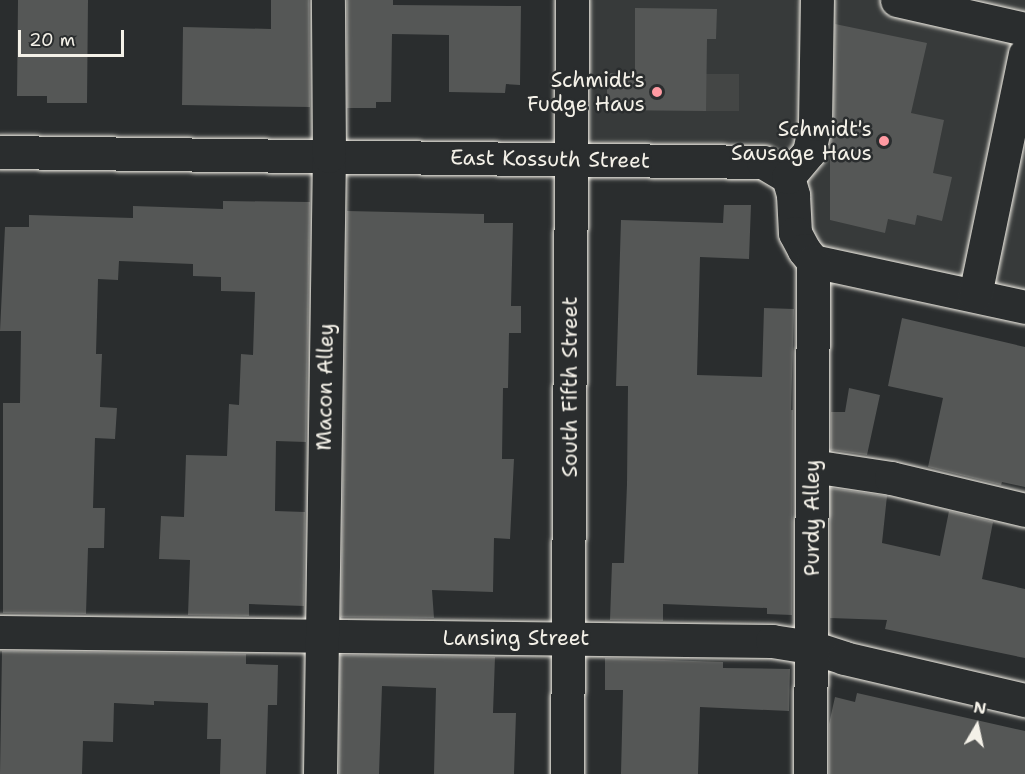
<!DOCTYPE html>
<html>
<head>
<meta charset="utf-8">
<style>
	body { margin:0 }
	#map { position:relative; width:1025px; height:774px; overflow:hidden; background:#2a2d2e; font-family:"Shantell Sans",sans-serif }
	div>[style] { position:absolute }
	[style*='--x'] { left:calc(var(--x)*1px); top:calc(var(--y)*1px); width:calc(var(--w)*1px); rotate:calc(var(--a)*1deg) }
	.built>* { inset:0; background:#373a3a }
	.green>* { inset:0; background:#444645 }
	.building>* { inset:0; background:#555756 }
	.roads { filter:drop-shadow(0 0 2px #f4f1e8) drop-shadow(0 0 2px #f4f1e8) }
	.minor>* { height:33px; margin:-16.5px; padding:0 16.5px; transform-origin:16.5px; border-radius:16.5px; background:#2a2d2e }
	.dots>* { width:16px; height:16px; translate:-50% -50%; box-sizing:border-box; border:3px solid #2a2d2e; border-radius:50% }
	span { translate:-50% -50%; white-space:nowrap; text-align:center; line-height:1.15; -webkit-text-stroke:5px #2a2d2e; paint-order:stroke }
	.poi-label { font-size:21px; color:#f4f1e8 }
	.right { translate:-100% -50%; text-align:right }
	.street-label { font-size:21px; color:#f4f1e8 }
	.north { position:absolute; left:947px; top:696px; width:60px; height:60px; -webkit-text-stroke:4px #2a2d2e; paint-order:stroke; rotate:9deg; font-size:16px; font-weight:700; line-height:24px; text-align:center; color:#f4f1e8 }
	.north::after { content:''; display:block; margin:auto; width:21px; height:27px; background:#f4f1e8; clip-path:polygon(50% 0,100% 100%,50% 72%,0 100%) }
	.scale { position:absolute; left:18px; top:30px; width:106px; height:27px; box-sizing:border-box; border:3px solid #f4f1e8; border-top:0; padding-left:8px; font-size:18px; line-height:21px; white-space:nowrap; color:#f4f1e8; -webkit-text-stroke:4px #2a2d2e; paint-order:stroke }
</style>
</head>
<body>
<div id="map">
	<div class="built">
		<i style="clip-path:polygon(581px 0,1025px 0,1025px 301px,819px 255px,775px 160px,581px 154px)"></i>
	</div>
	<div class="green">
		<i style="clip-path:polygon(706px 74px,739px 74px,739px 111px,706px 111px)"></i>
	</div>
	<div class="building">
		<i style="clip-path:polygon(18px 0,88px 0,87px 103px,47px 103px,47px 96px,17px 96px)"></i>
		<i style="clip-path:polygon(271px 0,309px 0,310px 107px,182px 105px,183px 27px,271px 29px)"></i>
		<i style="clip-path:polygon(347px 0,393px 0,393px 5px,521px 6px,520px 85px,506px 84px,505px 93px,449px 92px,449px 35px,392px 34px,391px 102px,376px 102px,376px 108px,347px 108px)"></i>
		<i style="clip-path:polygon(635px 8px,717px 9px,716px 39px,707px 39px,706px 111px,607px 110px,607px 73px,635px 73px)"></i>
		<i style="clip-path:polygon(835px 24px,927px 43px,911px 113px,944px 120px,933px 173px,952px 177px,942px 221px,917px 215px,915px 225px,888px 219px,885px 233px,830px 220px,830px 145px,834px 124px)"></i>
		<i style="clip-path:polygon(223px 201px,310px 202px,306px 442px,276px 441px,275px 511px,305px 512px,304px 606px,249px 604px,249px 616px,188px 615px,190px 560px,159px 559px,161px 516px,184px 517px,186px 455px,227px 456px,229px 404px,239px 405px,241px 354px,253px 355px,255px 292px,221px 291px,221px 277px,193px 276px,193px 264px,119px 261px,118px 280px,98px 279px,96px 354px,102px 354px,100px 407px,117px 408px,115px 439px,95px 438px,93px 508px,105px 508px,104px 548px,88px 548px,86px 614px,3px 613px,3px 403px,20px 403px,21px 331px,0 331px,5px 227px,29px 227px,29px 215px,133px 218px,133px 206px,223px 209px)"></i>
		<i style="clip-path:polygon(724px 205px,751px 205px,749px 259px,700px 257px,697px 375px,762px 377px,764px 308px,794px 309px,791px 410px,793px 410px,792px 615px,767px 614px,767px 608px,663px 604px,663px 621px,610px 620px,612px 563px,624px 563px,627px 484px,628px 386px,616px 386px,621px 220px,723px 223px)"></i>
		<i style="clip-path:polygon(347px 211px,484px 214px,484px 223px,513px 223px,511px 306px,521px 306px,521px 333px,509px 333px,508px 388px,503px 388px,502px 459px,514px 459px,510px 539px,494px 538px,493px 592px,432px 590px,434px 618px,341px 617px)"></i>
		<i style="clip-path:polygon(902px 318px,1025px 347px,1025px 487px,1002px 482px,1001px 485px,928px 467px,943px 398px,888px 386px)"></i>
		<i style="clip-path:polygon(849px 388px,880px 395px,867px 455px,831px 450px,831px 412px,845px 412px)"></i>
		<i style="clip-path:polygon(830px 488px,887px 496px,882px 543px,940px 556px,949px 511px,993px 522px,982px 579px,1025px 589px,1025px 658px,885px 629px,887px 620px,830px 618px)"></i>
		<i style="clip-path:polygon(2px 651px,246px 654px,246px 664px,278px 665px,277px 705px,268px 705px,266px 774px,220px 774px,221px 739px,207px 739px,208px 703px,154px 701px,154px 705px,114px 703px,113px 742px,83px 741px,82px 774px,0 774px)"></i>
		<i style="clip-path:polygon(340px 655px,495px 657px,493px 713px,516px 713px,514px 774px,434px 774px,436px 688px,382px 686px,379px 774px,339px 774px)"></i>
		<i style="clip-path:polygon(605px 658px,723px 662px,723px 668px,790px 669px,789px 711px,700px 707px,698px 774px,621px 774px,623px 690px,605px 690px)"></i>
		<i style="clip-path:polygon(857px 693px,1025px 731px,1025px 774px,829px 774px,829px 724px,835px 697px,855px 702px)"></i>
	</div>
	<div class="roads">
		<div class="minor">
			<i style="--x:897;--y:0;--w:131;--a:12.8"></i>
			<i style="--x:0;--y:152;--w:763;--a:0.75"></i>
			<i style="--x:763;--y:162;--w:29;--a:31"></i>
			<i style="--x:788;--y:177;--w:19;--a:74"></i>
			<i style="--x:793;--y:195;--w:38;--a:87"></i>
			<i style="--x:795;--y:233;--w:19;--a:62"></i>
			<i style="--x:804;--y:250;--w:14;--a:51"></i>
			<i style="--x:813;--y:261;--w:217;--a:12.2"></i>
			<i style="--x:788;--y:177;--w:33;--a:-50"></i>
			<i style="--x:809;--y:152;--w:29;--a:-78"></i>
			<i style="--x:815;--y:124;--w:124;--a:-89.1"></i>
			<i style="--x:975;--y:295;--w:246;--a:-78.3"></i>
			<i style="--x:812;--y:466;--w:80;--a:8.6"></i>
			<i style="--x:891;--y:478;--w:138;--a:13.4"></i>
			<i style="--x:0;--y:632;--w:772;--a:0.67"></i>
			<i style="--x:772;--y:641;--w:39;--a:9"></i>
			<i style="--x:811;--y:647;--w:35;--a:18"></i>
			<i style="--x:844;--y:658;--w:186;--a:13.1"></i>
			<i style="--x:320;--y:774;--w:618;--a:-89.17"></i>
			<i style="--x:329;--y:156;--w:156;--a:-90.4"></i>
			<i style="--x:567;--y:774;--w:774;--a:-89.63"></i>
			<i style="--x:810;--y:774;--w:513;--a:-89.66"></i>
		</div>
	</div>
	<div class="dots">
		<i style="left:657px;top:92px;background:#ff9aa2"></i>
		<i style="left:884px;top:141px;background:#ff9aa2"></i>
	</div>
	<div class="poi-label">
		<span class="right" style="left:645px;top:92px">Schmidt's<br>Fudge Haus</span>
		<span class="right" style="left:872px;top:141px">Schmidt's<br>Sausage Haus</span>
	</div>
	<div class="street-label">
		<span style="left:550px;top:159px;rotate:1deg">East Kossuth Street</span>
		<span style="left:325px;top:387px;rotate:-89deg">Macon Alley</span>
		<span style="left:570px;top:387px;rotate:-90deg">South Fifth Street</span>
		<span style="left:812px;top:518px;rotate:-90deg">Purdy Alley</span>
		<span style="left:516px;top:638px">Lansing Street</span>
	</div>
	<div class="north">N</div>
	<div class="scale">20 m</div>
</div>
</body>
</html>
